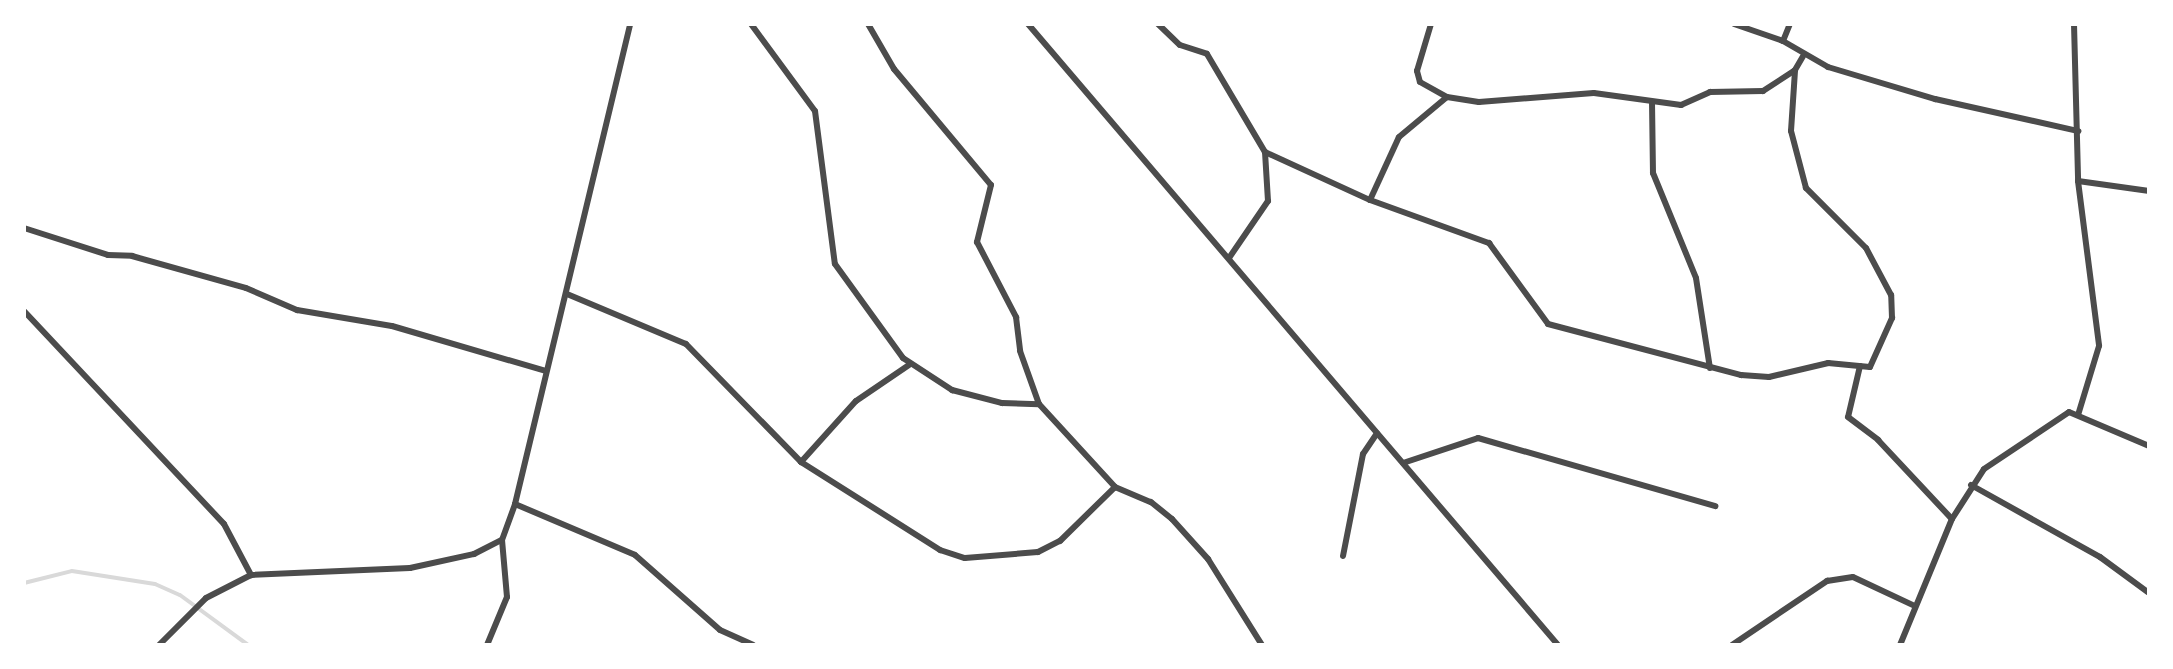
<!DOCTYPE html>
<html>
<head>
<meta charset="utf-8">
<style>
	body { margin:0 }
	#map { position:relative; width:2173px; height:669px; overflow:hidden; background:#fff; font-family:Manrope,sans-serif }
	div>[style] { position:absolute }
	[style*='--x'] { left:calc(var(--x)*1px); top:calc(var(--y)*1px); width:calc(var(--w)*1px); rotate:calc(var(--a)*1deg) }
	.stream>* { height:4px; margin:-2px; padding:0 2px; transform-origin:2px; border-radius:2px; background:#d9d9d9 }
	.minor>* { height:6px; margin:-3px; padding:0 3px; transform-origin:3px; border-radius:3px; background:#4c4c4c }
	span { translate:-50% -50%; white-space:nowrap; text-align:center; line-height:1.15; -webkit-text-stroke:7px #fff; paint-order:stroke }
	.frame { position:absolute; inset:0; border:26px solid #fff; pointer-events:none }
</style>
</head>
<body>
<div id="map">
	<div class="stream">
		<i style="--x:24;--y:583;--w:49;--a:-14"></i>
		<i style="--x:72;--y:571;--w:84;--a:8.9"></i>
		<i style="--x:155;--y:584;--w:27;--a:24"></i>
		<i style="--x:180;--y:595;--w:84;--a:36.3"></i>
	</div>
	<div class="minor">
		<i style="--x:751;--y:24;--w:108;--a:53.7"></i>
		<i style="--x:815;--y:111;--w:154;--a:82.6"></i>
		<i style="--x:835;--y:264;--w:116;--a:54.1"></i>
		<i style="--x:903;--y:358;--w:59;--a:33.1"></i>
		<i style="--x:952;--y:390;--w:52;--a:14.6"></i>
		<i style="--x:1002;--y:403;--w:37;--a:2"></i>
		<i style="--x:868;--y:24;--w:52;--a:60"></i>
		<i style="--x:894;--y:69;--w:151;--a:50.1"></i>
		<i style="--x:991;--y:185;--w:59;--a:103.8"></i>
		<i style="--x:977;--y:242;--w:85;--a:62.5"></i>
		<i style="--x:1016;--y:317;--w:34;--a:83"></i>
		<i style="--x:1020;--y:351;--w:56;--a:70.3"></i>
		<i style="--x:1039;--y:404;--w:113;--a:47.5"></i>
		<i style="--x:1115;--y:487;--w:39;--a:23"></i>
		<i style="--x:1151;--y:502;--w:27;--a:39"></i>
		<i style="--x:1172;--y:519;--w:54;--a:48"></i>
		<i style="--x:1208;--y:559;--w:102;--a:57.9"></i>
		<i style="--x:1028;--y:24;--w:816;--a:49.52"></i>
		<i style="--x:1158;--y:24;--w:30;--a:44"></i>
		<i style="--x:1180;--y:45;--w:28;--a:18"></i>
		<i style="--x:1207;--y:54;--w:114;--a:59.4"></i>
		<i style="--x:1265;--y:152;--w:115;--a:24.6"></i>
		<i style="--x:1370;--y:200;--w:127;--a:19.9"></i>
		<i style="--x:1489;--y:243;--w:100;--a:53.9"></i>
		<i style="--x:1548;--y:324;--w:200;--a:14.8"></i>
		<i style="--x:1741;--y:375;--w:28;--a:4"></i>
		<i style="--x:1769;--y:377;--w:61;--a:-13.3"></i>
		<i style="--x:1828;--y:363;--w:42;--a:5.4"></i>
		<i style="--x:1870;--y:367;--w:54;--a:-65.8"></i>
		<i style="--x:1892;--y:318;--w:23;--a:-92"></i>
		<i style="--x:1891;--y:295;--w:53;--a:-118"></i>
		<i style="--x:1866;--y:248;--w:85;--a:-135"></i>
		<i style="--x:1806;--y:188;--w:59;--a:-104.7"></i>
		<i style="--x:1791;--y:131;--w:61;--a:-86.2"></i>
		<i style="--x:1431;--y:24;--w:49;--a:106.6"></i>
		<i style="--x:1417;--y:71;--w:11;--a:75"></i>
		<i style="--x:1420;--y:82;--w:31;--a:29"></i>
		<i style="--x:1447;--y:97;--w:32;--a:9"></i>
		<i style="--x:1479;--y:102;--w:115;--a:-4.5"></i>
		<i style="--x:1594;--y:93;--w:88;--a:7.9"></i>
		<i style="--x:1681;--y:105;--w:32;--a:-24"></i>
		<i style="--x:1710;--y:92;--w:53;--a:-1.1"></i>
		<i style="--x:1763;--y:91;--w:38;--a:-33"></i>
		<i style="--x:1795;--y:70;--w:16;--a:-60"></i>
		<i style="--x:1734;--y:24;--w:52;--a:19.1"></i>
		<i style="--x:1783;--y:41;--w:52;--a:30"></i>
		<i style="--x:1828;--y:67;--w:112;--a:16.7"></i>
		<i style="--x:1935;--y:99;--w:147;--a:12.6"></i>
		<i style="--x:2074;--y:24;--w:157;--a:88.5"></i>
		<i style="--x:2078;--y:181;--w:166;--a:82.7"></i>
		<i style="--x:2099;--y:346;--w:72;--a:106.9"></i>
		<i style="--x:1783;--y:41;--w:18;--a:-68"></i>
		<i style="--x:1652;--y:102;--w:71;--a:89.2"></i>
		<i style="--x:1653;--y:173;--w:113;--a:67.7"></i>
		<i style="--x:1696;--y:278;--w:91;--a:81.2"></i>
		<i style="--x:2078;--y:181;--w:72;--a:8"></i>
		<i style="--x:1370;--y:200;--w:69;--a:-65.3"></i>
		<i style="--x:1399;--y:137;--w:62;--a:-39.8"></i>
		<i style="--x:24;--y:228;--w:88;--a:17.8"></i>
		<i style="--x:108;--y:255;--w:24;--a:2"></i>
		<i style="--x:132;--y:256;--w:118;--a:15.7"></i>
		<i style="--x:246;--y:288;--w:56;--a:23.3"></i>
		<i style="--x:297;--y:310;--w:96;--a:9.6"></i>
		<i style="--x:392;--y:326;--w:160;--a:16.3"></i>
		<i style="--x:1229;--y:258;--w:69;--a:-55.6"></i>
		<i style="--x:1268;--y:201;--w:49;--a:-93.5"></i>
		<i style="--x:567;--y:294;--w:129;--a:22.8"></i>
		<i style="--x:686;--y:344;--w:165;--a:45.7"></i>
		<i style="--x:801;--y:462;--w:165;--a:32.3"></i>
		<i style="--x:940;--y:550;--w:26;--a:18"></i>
		<i style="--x:965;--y:558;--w:73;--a:-4.7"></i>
		<i style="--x:1038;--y:552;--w:25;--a:-27"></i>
		<i style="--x:1060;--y:541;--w:77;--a:-44.5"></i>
		<i style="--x:24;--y:311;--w:292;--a:46.8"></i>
		<i style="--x:224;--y:524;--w:58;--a:62.1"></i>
		<i style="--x:1860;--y:366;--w:52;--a:103.2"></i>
		<i style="--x:1848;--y:417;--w:38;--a:37"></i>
		<i style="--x:1878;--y:440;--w:108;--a:46.9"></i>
		<i style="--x:801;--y:462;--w:82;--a:-48"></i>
		<i style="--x:856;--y:401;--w:64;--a:-34.2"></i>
		<i style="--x:1403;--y:463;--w:79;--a:-18.4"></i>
		<i style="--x:1478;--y:438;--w:247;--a:16"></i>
		<i style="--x:1971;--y:485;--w:148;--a:29.2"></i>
		<i style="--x:2100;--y:557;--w:61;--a:36.3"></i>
		<i style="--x:515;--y:504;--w:130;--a:23"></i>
		<i style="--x:635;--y:555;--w:113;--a:41.4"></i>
		<i style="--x:720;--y:630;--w:36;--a:24"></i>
		<i style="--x:1343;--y:556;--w:104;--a:-78.9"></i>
		<i style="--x:1363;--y:454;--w:25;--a:-56"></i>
		<i style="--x:159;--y:645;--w:66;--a:-45"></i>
		<i style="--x:206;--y:598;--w:51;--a:-27.1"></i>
		<i style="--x:251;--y:575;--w:159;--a:-2.5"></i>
		<i style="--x:410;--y:568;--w:66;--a:-12.3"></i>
		<i style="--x:474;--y:554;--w:31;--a:-27"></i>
		<i style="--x:487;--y:645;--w:52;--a:-67.4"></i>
		<i style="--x:507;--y:597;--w:57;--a:-95"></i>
		<i style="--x:502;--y:540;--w:38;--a:-70"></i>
		<i style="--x:515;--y:504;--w:494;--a:-76.5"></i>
		<i style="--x:1732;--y:645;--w:115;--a:-34"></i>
		<i style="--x:1827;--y:581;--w:26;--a:-9"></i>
		<i style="--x:1853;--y:577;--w:68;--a:25.1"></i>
		<i style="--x:1900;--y:645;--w:136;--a:-67.6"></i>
		<i style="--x:1952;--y:519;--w:59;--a:-57.4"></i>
		<i style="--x:1984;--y:469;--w:102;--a:-33.8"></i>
		<i style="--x:2069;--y:412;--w:87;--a:23"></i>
	</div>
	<div class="frame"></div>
</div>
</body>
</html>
